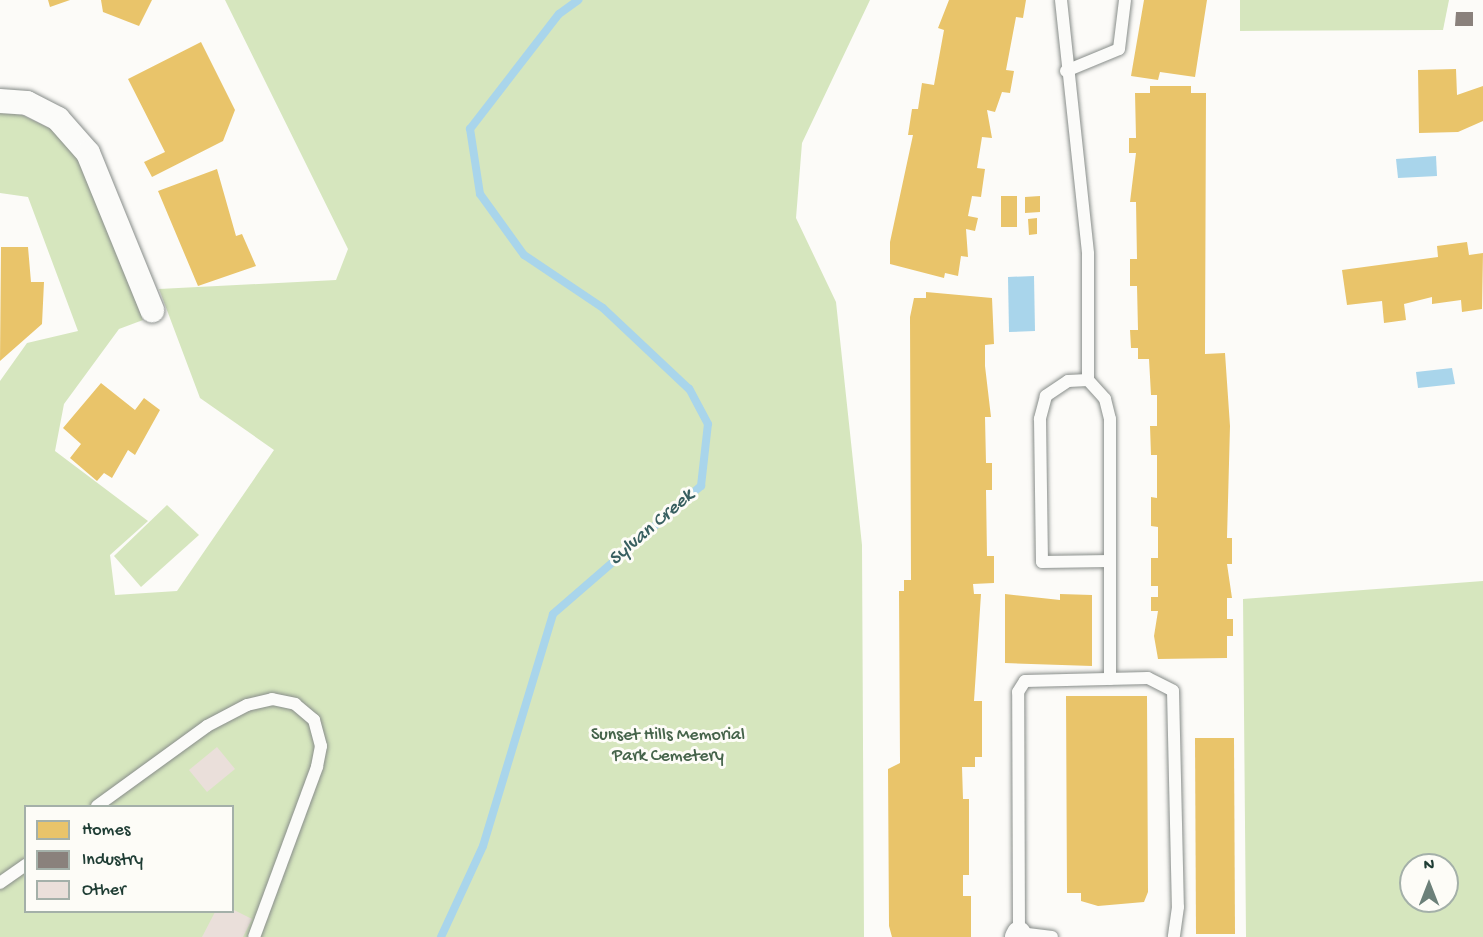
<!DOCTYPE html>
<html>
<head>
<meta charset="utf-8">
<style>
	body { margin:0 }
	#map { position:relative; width:1483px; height:937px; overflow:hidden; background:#fcfbf8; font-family:"Gochi Hand",sans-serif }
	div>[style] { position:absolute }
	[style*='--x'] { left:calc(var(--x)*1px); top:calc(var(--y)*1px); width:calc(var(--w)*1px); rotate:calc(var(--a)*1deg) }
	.green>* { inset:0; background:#d6e6be }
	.water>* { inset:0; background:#a9d5eb }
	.homes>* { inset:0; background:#e9c46a }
	.industry>* { inset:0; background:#8a817c }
	.stream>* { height:8px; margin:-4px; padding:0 4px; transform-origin:4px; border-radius:4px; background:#a9d5eb }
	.building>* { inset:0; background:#eadfda }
	.roads { filter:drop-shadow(0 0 2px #888d8a) drop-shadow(0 0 2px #888d8a) }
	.service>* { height:12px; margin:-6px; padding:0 6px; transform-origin:6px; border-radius:6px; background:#fbfbf9 }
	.minor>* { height:24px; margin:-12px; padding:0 12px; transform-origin:12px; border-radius:12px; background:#fbfbf9 }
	span { translate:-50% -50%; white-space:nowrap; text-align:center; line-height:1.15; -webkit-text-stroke:6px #fdfcf7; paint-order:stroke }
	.park-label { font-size:18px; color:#45634a }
	.water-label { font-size:20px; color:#385f60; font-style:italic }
	.legend { position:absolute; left:24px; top:805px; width:210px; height:108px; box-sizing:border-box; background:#fdfcf7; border:2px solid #a4b0a9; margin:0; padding:8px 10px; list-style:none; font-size:18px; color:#1f3d34 }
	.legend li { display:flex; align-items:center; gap:12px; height:30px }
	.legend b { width:30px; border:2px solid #a4b0a9 }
	.north { position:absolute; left:1399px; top:853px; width:60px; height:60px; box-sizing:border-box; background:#fdfcf7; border:2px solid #a4b0a9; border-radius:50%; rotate:0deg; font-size:16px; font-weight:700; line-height:24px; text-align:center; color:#1f3d34 }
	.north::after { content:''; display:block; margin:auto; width:21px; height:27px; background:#6c8079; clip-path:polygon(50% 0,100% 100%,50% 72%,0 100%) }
</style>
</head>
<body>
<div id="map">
	<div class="green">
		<i style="clip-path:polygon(evenodd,225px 0,870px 0,802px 143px,796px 218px,836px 302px,862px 545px,864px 937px,0 937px,0 381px,27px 343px,78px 331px,28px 197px,0 193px,0 112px,22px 115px,51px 129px,83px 163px,143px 320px,119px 329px,64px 404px,55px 451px,148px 521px,110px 555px,115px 595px,177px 591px,274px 450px,200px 398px,159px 289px,336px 280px,348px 249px,225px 0,26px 806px,232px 806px,232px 912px,26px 912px,26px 806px)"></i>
		<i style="clip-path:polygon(1240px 0,1449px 0,1443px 30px,1240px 31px)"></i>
		<i style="clip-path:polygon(167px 505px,199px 535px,141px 587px,114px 556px)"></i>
		<i style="clip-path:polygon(evenodd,1483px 581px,1483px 937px,1246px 937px,1243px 599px,1483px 581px,1411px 865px,1447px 865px,1447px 901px,1411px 901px,1411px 865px)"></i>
	</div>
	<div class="water">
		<i style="clip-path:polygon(1436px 156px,1437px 176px,1398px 178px,1396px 159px)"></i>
		<i style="clip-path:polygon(1034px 276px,1035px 331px,1009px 332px,1008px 277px)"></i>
		<i style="clip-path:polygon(1452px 368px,1455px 384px,1418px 388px,1416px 372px)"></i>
	</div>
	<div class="homes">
		<i style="clip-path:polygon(48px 0,70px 0,50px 7px)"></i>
		<i style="clip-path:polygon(101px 0,152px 0,139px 26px,103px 12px)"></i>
		<i style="clip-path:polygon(949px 0,1026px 0,1023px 18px,1016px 17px,1006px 70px,1014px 71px,1010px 93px,1002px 92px,995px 112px,987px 110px,992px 138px,982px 137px,977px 168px,985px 169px,981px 197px,972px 196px,968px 216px,978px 218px,975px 231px,966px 229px,968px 257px,961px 256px,958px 276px,945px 273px,944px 278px,890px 264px,890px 242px,913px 135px,908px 135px,912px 109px,918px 109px,922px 83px,934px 85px,944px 30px,938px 28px)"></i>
		<i style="clip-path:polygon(1144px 0,1207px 0,1195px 77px,1160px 72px,1158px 80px,1131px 76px)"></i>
		<i style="clip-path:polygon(201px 42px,235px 110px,223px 141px,152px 177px,144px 162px,165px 152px,128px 79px)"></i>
		<i style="clip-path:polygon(1456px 69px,1457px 95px,1483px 86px,1483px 121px,1458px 132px,1419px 133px,1418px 70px)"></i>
		<i style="clip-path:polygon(1150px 86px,1191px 86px,1191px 93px,1206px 93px,1205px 354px,1225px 353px,1230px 426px,1227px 538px,1232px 538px,1232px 564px,1227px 564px,1232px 598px,1227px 598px,1227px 619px,1233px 619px,1233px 636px,1227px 636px,1227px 658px,1158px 659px,1154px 636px,1158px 611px,1151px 611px,1151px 597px,1158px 597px,1158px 586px,1151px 586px,1151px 558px,1158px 558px,1158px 527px,1151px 526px,1151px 497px,1157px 498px,1157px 455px,1151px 455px,1150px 426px,1157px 426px,1157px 395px,1151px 395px,1149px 359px,1138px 359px,1138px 348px,1131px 348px,1130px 330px,1138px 330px,1137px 286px,1130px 286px,1130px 259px,1137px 259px,1136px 202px,1130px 202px,1136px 153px,1129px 153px,1129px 138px,1136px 138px,1135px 93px,1150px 93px)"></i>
		<i style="clip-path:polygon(217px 169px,236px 236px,242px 234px,256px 266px,198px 286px,158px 191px)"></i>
		<i style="clip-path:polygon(1001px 196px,1017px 196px,1017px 227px,1001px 227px)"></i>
		<i style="clip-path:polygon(1040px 196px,1040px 212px,1025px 213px,1025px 197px)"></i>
		<i style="clip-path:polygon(1037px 218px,1037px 234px,1029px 235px,1028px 219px)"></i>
		<i style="clip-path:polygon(1467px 242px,1469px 255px,1483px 253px,1482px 309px,1462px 312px,1461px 300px,1432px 304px,1432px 297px,1404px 304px,1406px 320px,1384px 323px,1382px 301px,1347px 305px,1342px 270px,1438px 257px,1437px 246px)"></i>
		<i style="clip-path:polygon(1px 247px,28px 247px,31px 282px,44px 282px,42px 324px,0 361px)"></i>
		<i style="clip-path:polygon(926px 292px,992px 298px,994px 344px,985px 345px,985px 366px,991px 417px,985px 417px,986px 463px,992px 463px,992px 490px,986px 490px,987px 556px,994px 556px,994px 583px,973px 584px,974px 594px,981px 594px,974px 701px,982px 701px,982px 757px,975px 757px,975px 767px,962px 767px,963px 799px,969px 799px,969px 875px,963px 875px,963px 896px,971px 896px,971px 937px,892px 937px,889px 926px,888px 769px,900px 763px,899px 591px,904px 591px,904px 580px,911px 580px,910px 317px,914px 298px,926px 298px)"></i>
		<i style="clip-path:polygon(101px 383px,135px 410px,144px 398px,160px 410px,135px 455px,128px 450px,112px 478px,104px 473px,97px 481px,70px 458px,81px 444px,63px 428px)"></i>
		<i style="clip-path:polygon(1005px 594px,1060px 600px,1060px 594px,1092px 595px,1092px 666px,1005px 663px)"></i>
		<i style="clip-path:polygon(1066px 696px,1147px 696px,1148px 892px,1144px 902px,1098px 906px,1081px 901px,1081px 893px,1067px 893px)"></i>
		<i style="clip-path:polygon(1195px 738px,1234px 738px,1235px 934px,1196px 934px)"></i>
	</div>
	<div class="industry">
		<i style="clip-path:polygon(1456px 12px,1473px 12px,1473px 26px,1455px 26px)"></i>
	</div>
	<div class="stream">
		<i style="--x:441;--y:937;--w:100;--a:-65.2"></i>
		<i style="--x:483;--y:846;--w:242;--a:-73.2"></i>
		<i style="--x:553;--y:614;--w:196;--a:-40.9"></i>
		<i style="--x:701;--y:486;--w:62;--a:-83.6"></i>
		<i style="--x:708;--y:424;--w:40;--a:-118"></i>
		<i style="--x:689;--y:389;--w:118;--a:-136.7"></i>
		<i style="--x:603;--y:308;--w:95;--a:-146.1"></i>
		<i style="--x:524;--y:255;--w:75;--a:-125.8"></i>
		<i style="--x:480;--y:194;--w:66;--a:-98.7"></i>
		<i style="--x:470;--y:129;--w:145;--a:-52.3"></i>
		<i style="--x:559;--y:14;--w:24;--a:-36"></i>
	</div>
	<div class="building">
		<i style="clip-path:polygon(217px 747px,235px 769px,207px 792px,189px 770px)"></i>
		<i style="clip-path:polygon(232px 909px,252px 919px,243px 937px,202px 937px,215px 912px)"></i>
	</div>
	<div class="roads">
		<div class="service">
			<i style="--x:1061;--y:0;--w:255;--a:83.9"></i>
			<i style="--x:1088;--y:254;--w:126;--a:90"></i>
			<i style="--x:1088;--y:380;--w:25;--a:48"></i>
			<i style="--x:1105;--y:399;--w:21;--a:76"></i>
			<i style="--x:1110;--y:419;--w:260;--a:90"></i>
			<i style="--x:1066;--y:71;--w:57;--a:-22.5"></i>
			<i style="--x:1119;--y:49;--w:49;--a:-83"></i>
			<i style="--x:1088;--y:380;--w:20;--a:177"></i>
			<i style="--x:1068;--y:381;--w:27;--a:146"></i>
			<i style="--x:1046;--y:396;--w:24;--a:105"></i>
			<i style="--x:1040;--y:419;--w:143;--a:89.2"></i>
			<i style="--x:1042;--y:562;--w:68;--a:-0.8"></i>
			<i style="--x:97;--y:806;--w:136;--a:-36"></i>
			<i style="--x:207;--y:726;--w:45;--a:-27.7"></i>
			<i style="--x:247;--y:705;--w:26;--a:-13"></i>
			<i style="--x:272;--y:699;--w:24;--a:12"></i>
			<i style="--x:295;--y:704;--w:25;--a:40"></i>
			<i style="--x:314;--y:720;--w:27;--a:75"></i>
			<i style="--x:321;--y:746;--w:21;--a:101"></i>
			<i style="--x:317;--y:767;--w:181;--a:110.3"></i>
			<i style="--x:0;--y:883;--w:32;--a:-35"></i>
			<i style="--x:1052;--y:937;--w:33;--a:-173"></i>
			<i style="--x:1019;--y:933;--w:241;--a:-90.2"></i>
			<i style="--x:1018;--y:692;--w:13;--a:-58"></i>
			<i style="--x:1025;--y:681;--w:123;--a:-1.4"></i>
			<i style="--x:1148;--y:678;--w:28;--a:27"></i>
			<i style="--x:1173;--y:691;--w:216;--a:88.7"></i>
			<i style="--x:1178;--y:907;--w:30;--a:98"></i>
		</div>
		<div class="minor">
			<i style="--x:0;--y:101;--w:27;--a:4"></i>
			<i style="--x:27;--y:103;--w:35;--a:27"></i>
			<i style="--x:58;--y:119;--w:45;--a:48.6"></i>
			<i style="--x:88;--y:153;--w:170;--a:67.8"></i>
			<i style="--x:1017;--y:937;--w:4;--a:-63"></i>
		</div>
	</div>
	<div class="park-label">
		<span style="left:668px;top:747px">Sunset Hills Memorial<br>Park Cemetery</span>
	</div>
	<div class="water-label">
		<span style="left:652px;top:528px;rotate:-41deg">Sylvan Creek</span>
	</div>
	<ul class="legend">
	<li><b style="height:16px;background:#e9c46a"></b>Homes</li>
	<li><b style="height:16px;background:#8a817c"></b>Industry</li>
	<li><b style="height:16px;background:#eadfda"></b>Other</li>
	</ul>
	<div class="north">N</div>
</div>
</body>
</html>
